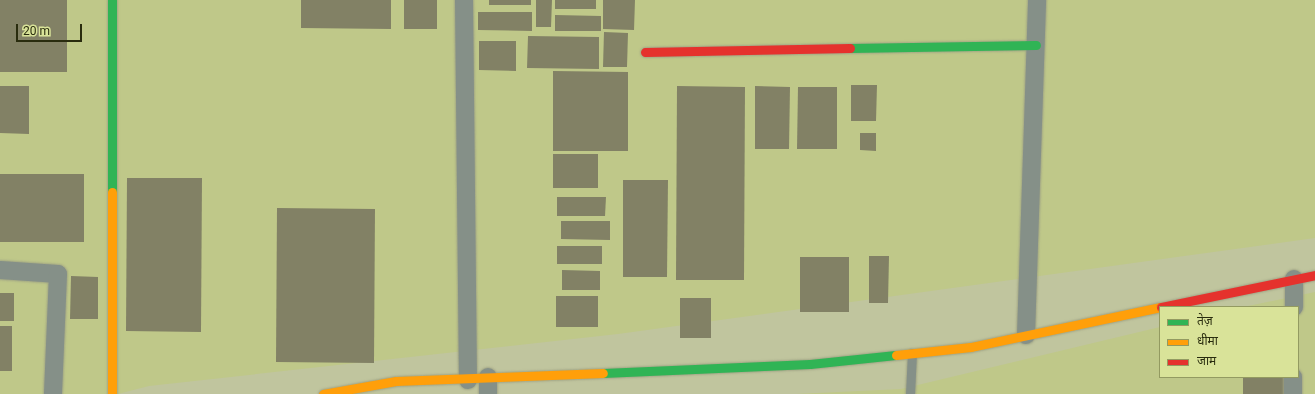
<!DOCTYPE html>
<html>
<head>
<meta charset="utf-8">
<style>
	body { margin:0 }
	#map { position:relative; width:1315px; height:394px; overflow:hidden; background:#c0c59e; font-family:Roboto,"Noto Sans Devanagari",sans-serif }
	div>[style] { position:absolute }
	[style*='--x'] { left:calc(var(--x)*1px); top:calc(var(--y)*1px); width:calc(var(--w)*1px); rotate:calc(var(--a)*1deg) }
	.built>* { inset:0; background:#bfc889 }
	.building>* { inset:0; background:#828165 }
	.roads { filter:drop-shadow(0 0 1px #9fa384) drop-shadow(0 0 1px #9fa384) }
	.lane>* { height:9px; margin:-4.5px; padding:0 4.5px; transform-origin:4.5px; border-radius:4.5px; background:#859088 }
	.street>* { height:18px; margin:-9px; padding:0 9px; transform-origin:9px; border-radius:9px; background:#859088 }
	.fast>* { height:9px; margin:-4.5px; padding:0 4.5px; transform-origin:4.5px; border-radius:4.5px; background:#30b455 }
	.slow>* { height:9px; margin:-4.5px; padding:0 4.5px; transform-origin:4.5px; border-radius:4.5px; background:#ff9f0a }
	.jam>* { height:9px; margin:-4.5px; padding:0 4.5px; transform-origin:4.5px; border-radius:4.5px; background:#e5322d }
	span { translate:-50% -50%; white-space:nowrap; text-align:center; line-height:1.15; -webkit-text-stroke:4px #d9e399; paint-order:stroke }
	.legend { position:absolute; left:1159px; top:306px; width:140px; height:72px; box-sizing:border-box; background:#d9e399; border:1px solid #939a61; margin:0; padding:5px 7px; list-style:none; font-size:12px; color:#292c0e }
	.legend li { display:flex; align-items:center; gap:8px; height:20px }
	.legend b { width:20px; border:1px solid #939a61 }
	.scale { position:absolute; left:16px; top:24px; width:66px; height:18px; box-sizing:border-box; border:2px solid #292c0e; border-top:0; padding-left:5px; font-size:12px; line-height:14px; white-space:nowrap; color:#292c0e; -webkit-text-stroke:3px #d9e399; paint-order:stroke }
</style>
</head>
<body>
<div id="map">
	<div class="built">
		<i style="clip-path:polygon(0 0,1315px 0,1315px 238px,618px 334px,149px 386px,118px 394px,0 394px)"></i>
		<i style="clip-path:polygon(1315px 292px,1315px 394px,796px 394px,901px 389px,1160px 327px,1160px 377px,1298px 377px,1298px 307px,1243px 307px)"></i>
	</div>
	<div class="building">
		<i style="clip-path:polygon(0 0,67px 0,67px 72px,0 72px)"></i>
		<i style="clip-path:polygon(301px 0,391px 0,391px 29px,301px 28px)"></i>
		<i style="clip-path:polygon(404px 0,437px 0,437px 29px,404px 29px)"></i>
		<i style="clip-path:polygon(489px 0,531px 0,531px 5px,489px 5px)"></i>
		<i style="clip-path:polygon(536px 0,552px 0,551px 27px,536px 27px)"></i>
		<i style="clip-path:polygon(555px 0,596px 0,596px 9px,555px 9px)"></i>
		<i style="clip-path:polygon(603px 0,635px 0,634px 30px,603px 29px)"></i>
		<i style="clip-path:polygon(478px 12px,532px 12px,532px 31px,478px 30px)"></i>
		<i style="clip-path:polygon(555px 15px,601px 16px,601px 31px,555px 31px)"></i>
		<i style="clip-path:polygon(604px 32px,628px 33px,627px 67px,603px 67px)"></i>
		<i style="clip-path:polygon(528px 36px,599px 37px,599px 69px,527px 68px)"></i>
		<i style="clip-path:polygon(479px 41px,516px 41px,516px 71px,479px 70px)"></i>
		<i style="clip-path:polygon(553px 71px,628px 72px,628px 151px,553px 151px)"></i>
		<i style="clip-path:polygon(851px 85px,877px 85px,876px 121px,851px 121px)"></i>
		<i style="clip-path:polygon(0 86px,29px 86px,29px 134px,0 133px)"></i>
		<i style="clip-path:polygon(677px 86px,745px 87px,744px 280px,676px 280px)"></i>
		<i style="clip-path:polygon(755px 86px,790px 87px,789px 149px,755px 149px)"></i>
		<i style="clip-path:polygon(798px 87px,837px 87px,837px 149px,797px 149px)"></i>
		<i style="clip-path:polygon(860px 133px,876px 133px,876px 151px,860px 150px)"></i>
		<i style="clip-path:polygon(553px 154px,598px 154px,598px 188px,553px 188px)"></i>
		<i style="clip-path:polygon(0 174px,84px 174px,84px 242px,0 242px)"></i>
		<i style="clip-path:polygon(127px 178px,202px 178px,201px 332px,126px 331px)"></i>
		<i style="clip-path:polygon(623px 180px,668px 180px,667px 277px,623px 277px)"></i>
		<i style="clip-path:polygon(557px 197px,606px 197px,605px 216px,557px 216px)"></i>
		<i style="clip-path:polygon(277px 208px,375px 209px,374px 363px,276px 362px)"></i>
		<i style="clip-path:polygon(561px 221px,610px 221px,610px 240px,561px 239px)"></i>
		<i style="clip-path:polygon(557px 246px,602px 246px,602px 264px,557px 264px)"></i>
		<i style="clip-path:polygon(869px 256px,889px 256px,888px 303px,869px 303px)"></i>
		<i style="clip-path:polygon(800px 257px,849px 257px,849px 312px,800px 312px)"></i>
		<i style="clip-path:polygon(562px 270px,600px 271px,600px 290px,562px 290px)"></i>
		<i style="clip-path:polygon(71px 276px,98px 277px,98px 319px,70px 319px)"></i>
		<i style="clip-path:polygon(0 293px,14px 293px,14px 321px,0 321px)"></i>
		<i style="clip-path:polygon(556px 296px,598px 296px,598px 327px,556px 327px)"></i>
		<i style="clip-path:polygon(680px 298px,711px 298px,711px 338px,680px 338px)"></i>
		<i style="clip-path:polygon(0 326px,12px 326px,12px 371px,0 371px)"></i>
		<i style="clip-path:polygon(1243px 377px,1285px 377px,1285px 394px,1243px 394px)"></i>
	</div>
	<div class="roads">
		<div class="lane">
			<i style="--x:910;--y:394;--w:41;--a:-87.2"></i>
		</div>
		<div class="street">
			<i style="--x:464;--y:0;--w:380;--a:89.4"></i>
			<i style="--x:0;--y:270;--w:58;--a:3.9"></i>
			<i style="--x:58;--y:274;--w:120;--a:92.4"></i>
			<i style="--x:1294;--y:307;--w:28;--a:-90"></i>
			<i style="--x:1026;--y:335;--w:335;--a:-88.1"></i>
			<i style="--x:488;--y:377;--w:17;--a:90"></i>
			<i style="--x:1293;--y:394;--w:17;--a:-90"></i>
		</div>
		<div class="fast">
			<i style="--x:112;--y:0;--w:192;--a:90"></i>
			<i style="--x:850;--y:48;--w:186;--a:-0.9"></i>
			<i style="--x:603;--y:373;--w:207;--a:-2.5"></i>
			<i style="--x:810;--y:364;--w:86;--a:-6"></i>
		</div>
		<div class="slow">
			<i style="--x:112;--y:192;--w:202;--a:90"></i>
			<i style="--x:896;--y:355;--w:75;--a:-6.1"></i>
			<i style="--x:971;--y:347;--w:193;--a:-11.9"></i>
			<i style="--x:323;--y:394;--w:74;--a:-10.1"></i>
			<i style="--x:396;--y:381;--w:207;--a:-2.2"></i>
		</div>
		<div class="jam">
			<i style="--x:645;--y:52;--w:205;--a:-1.1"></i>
			<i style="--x:1161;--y:307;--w:157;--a:-11.7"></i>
		</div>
	</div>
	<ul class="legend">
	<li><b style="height:5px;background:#30b455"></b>तेज़</li>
	<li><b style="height:5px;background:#ff9f0a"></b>धीमा</li>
	<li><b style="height:5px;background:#e5322d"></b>जाम</li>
	</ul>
	<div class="scale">20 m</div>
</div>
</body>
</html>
